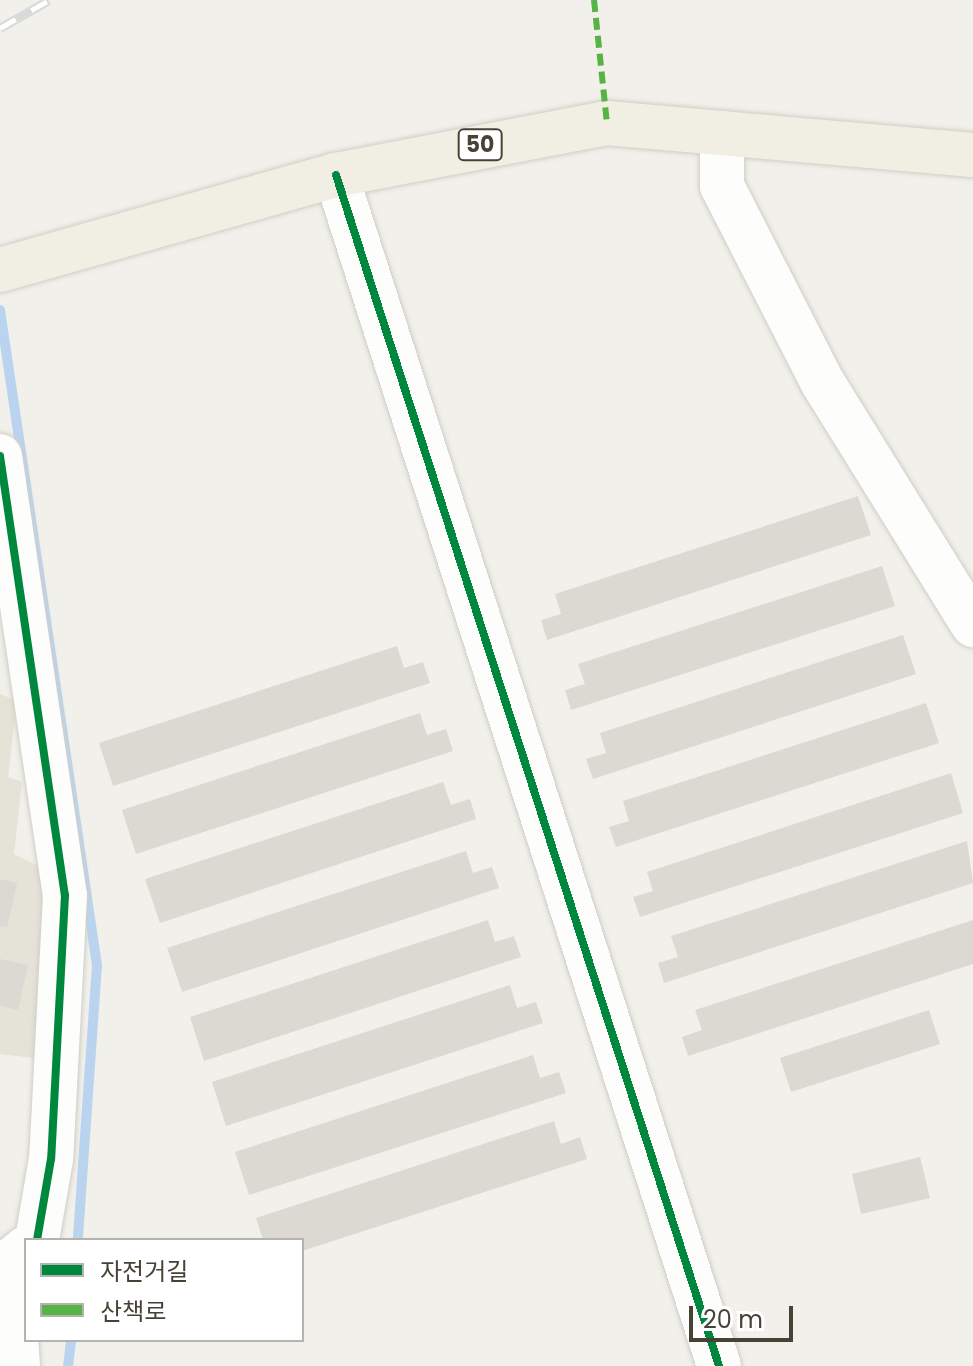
<!DOCTYPE html>
<html>
<head>
<meta charset="utf-8">
<style>
	body { margin:0 }
	#map { position:relative; width:973px; height:1366px; overflow:hidden; background:#f1f0ea; font-family:Poppins,"Noto Sans KR",sans-serif }
	div>[style] { position:absolute }
	[style*='--x'] { left:calc(var(--x)*1px); top:calc(var(--y)*1px); width:calc(var(--w)*1px); rotate:calc(var(--a)*1deg) }
	.residential>* { inset:0; background:#e5e2d7 }
	.stream>* { height:10px; margin:-5px; padding:0 5px; transform-origin:5px; border-radius:5px; background:#bad4f0 }
	.building>* { inset:0; background:#dbd9d2 }
	.roads { filter:drop-shadow(0 0 2px #cfcec7) drop-shadow(0 0 2px #cfcec7) }
	.minor>* { height:44px; margin:-22px; padding:0 22px; transform-origin:22px; border-radius:22px; background:#fdfdfc }
	.major>* { height:44px; margin:-22px; padding:0 22px; transform-origin:22px; border-radius:22px; background:#f1efe4 }
	.rail>* { height:9px; margin-top:-4.5px; transform-origin:0; background:repeating-linear-gradient(90deg,#fff 0 18px,#d9d9d8 0 36px); box-sizing:border-box; border-block:2px solid #d9d9d8 }
	.quiet>* { height:6px; margin-top:-3px; transform-origin:0; background:repeating-linear-gradient(90deg,#57b346 0 12px,transparent 0 18px) }
	.cycleway>* { height:8px; margin:-4px; padding:0 4px; transform-origin:4px; border-radius:4px; background:#00873e }
	span { translate:-50% -50%; white-space:nowrap; text-align:center; line-height:1.15; -webkit-text-stroke:6px #fff; paint-order:stroke }
	.shield-label span { padding:2px 6px; background:#fff; border:2px solid; border-radius:6px; -webkit-text-stroke-width:0 }
	.shield-label { font-size:22px; color:#474236; font-weight:700 }
	.legend { position:absolute; left:24px; top:1238px; width:280px; height:104px; box-sizing:border-box; background:#fff; border:2px solid #b5b3af; margin:0; padding:10px 14px; list-style:none; font-size:24px; color:#474236 }
	.legend li { display:flex; align-items:center; gap:16px; height:40px }
	.legend b { width:40px; border:2px solid #b5b3af }
	.scale { position:absolute; left:689px; top:1306px; width:104px; height:36px; box-sizing:border-box; border:4px solid #474236; border-top:0; padding-left:10px; font-size:24px; line-height:28px; white-space:nowrap; color:#474236; -webkit-text-stroke:6px #fff; paint-order:stroke }
</style>
</head>
<body>
<div id="map">
	<div class="residential">
		<i style="clip-path:polygon(0 694px,17px 701px,8px 777px,22px 782px,14px 854px,54px 874px,43px 1059px,0 1054px)"></i>
	</div>
	<div class="stream">
		<i style="--x:0;--y:310;--w:662;--a:81.58"></i>
		<i style="--x:97;--y:965;--w:276;--a:94"></i>
		<i style="--x:68;--y:1366;--w:26;--a:-83"></i>
	</div>
	<div class="building">
		<i style="clip-path:polygon(858px 496px,871px 535px,547px 640px,541px 620px,561px 614px,555px 594px)"></i>
		<i style="clip-path:polygon(882px 566px,895px 606px,571px 710px,565px 690px,585px 684px,578px 664px)"></i>
		<i style="clip-path:polygon(903px 635px,916px 674px,593px 779px,586px 759px,606px 753px,600px 733px)"></i>
		<i style="clip-path:polygon(397px 646px,404px 668px,423px 662px,430px 683px,113px 786px,99px 743px)"></i>
		<i style="clip-path:polygon(926px 703px,939px 743px,616px 847px,609px 827px,629px 821px,623px 801px)"></i>
		<i style="clip-path:polygon(420px 713px,427px 735px,446px 729px,453px 751px,136px 854px,122px 810px)"></i>
		<i style="clip-path:polygon(951px 773px,963px 813px,640px 917px,633px 897px,653px 891px,647px 872px)"></i>
		<i style="clip-path:polygon(443px 782px,451px 805px,470px 799px,476px 819px,160px 923px,145px 879px)"></i>
		<i style="clip-path:polygon(967px 841px,973px 883px,664px 983px,658px 963px,678px 957px,671px 936px)"></i>
		<i style="clip-path:polygon(466px 851px,473px 873px,492px 867px,499px 888px,182px 992px,167px 948px)"></i>
		<i style="clip-path:polygon(0 879px,17px 883px,7px 928px,0 926px)"></i>
		<i style="clip-path:polygon(488px 920px,495px 942px,514px 936px,521px 957px,204px 1061px,190px 1017px)"></i>
		<i style="clip-path:polygon(973px 920px,973px 964px,688px 1056px,682px 1037px,702px 1030px,695px 1010px)"></i>
		<i style="clip-path:polygon(0 959px,28px 965px,18px 1010px,0 1006px)"></i>
		<i style="clip-path:polygon(510px 985px,517px 1008px,536px 1002px,543px 1023px,226px 1126px,212px 1082px)"></i>
		<i style="clip-path:polygon(929px 1010px,940px 1044px,791px 1092px,780px 1058px)"></i>
		<i style="clip-path:polygon(533px 1055px,540px 1078px,559px 1072px,566px 1093px,249px 1195px,235px 1152px)"></i>
		<i style="clip-path:polygon(554px 1121px,561px 1144px,580px 1137px,587px 1159px,302px 1251px,302px 1240px,263px 1240px,256px 1218px)"></i>
		<i style="clip-path:polygon(920px 1157px,930px 1198px,861px 1214px,852px 1174px)"></i>
	</div>
	<div class="roads">
		<div class="minor">
			<i style="--x:722;--y:133;--w:53;--a:90"></i>
			<i style="--x:722;--y:186;--w:221;--a:62.9"></i>
			<i style="--x:823;--y:383;--w:285;--a:58.2"></i>
			<i style="--x:336;--y:175;--w:1251;--a:72.17"></i>
			<i style="--x:0;--y:456;--w:444;--a:81.6"></i>
			<i style="--x:65;--y:895;--w:264;--a:93"></i>
			<i style="--x:51;--y:1159;--w:82;--a:99.8"></i>
			<i style="--x:18;--y:1366;--w:106;--a:-93.8"></i>
			<i style="--x:11;--y:1260;--w:19;--a:-39"></i>
		</div>
		<div class="major">
			<i style="--x:0;--y:270;--w:349;--a:-15.8"></i>
			<i style="--x:336;--y:175;--w:276;--a:-10.9"></i>
			<i style="--x:607;--y:123;--w:367;--a:5"></i>
		</div>
	</div>
	<div class="rail">
		<i style="--x:0;--y:28;--w:56;--a:-29.7"></i>
	</div>
	<div class="quiet">
		<i style="--x:594;--y:0;--w:124;--a:84"></i>
	</div>
	<div class="cycleway">
		<i style="--x:336;--y:175;--w:1251;--a:72.17"></i>
		<i style="--x:0;--y:456;--w:444;--a:81.6"></i>
		<i style="--x:65;--y:895;--w:264;--a:93"></i>
		<i style="--x:51;--y:1159;--w:82;--a:99.8"></i>
	</div>
	<div class="shield-label">
		<span style="left:480px;top:145px">50</span>
	</div>
	<ul class="legend">
	<li><b style="height:10px;background:#00873e"></b>자전거길</li>
	<li><b style="height:10px;background:#57b346"></b>산책로</li>
	</ul>
	<div class="scale">20 m</div>
</div>
</body>
</html>
